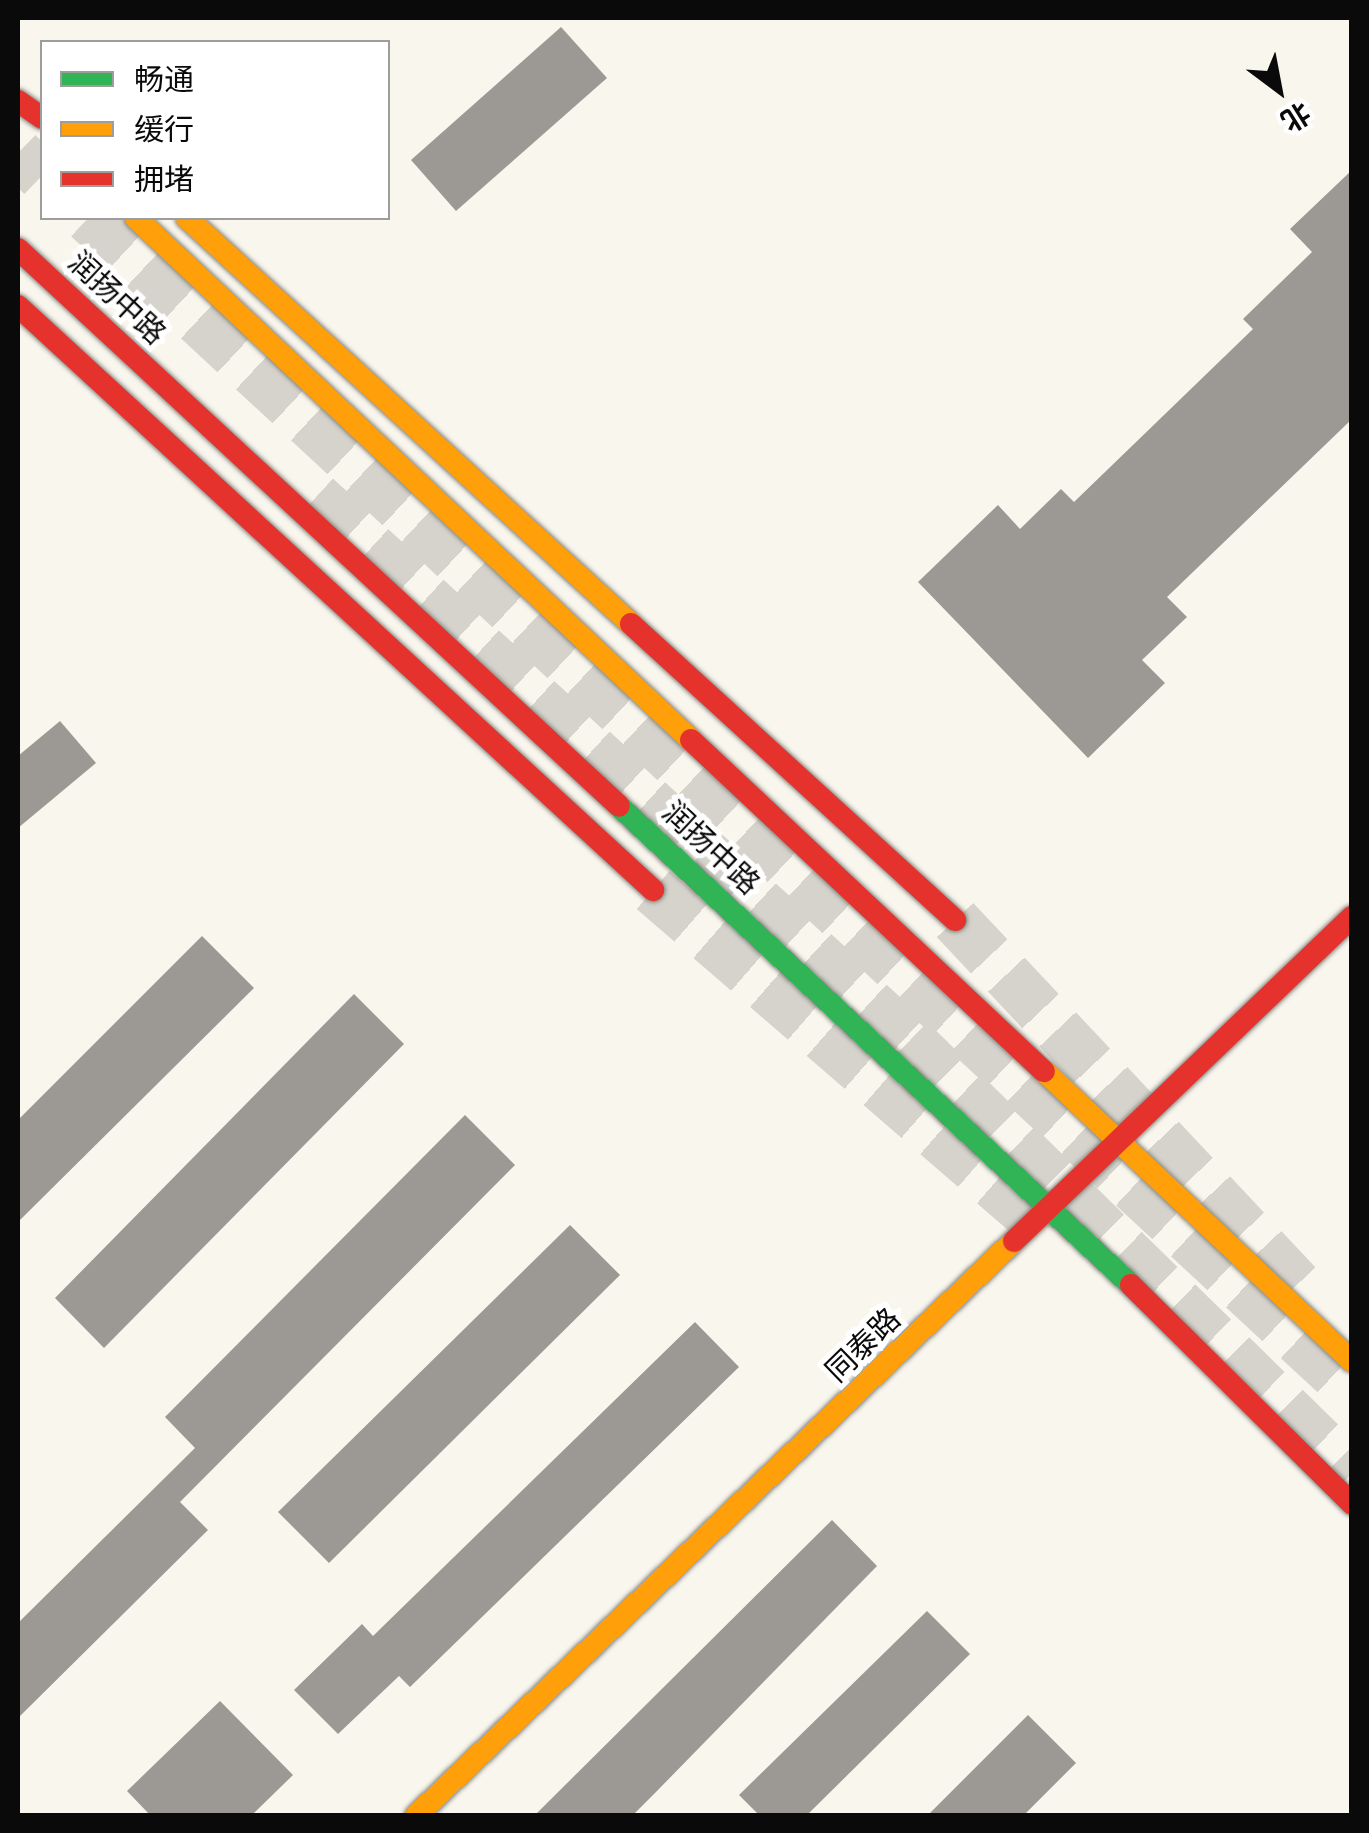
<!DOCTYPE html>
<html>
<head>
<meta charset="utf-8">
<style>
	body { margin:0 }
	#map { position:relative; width:1369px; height:1833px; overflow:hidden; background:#f9f6ed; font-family:Spectral,"Noto Sans SC",serif }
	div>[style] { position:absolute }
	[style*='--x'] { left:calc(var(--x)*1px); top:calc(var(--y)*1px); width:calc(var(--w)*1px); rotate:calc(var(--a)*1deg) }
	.building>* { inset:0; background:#9c9894 }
	.highway-tunnel>* { height:50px; margin-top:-25px; transform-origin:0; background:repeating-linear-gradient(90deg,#d5d3cb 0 50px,transparent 0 75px) }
	.roads { filter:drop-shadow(0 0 2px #888783) drop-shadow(0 0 2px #888783) }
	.fast>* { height:22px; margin:-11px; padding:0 11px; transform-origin:11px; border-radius:11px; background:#30b455 }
	.slow>* { height:22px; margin:-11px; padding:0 11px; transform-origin:11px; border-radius:11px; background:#ff9f0a }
	.jam>* { height:22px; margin:-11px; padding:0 11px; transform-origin:11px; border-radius:11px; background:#e5322d }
	span { translate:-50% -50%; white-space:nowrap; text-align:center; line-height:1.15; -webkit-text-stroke:10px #fff; paint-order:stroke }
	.street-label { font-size:30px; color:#0a0a0a }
	.frame { position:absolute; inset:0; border:20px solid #0a0a0a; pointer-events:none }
	.legend { position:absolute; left:40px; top:40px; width:350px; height:180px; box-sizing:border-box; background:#fff; border:2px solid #9d9d9d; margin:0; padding:12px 18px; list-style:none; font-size:30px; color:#0a0a0a }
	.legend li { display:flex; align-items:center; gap:20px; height:50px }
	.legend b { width:50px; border:2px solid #9d9d9d }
	.north { position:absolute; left:1229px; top:40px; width:100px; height:100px; -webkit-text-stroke:8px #fff; paint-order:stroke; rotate:148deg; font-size:28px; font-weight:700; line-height:40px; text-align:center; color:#0a0a0a }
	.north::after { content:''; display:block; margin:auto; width:35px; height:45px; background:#0a0a0a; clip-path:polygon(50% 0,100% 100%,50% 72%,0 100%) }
</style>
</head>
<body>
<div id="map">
	<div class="building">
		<i style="clip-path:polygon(561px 27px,607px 78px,456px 211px,411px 160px)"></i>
		<i style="clip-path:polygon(1352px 170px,1352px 419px,1167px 597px,1187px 617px,1142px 660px,1165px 683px,1088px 758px,918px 582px,998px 505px,1020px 529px,1061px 489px,1074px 502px,1253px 329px,1243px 319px,1312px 252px,1290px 229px)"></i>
		<i style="clip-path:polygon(60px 721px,96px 763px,18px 828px,18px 756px)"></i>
		<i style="clip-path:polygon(202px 936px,254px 988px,18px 1222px,18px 1120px)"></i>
		<i style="clip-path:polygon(354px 994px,404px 1044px,104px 1348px,55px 1298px)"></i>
		<i style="clip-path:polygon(465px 1115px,515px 1165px,180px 1502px,208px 1530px,18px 1718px,18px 1623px,195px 1448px,165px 1417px)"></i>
		<i style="clip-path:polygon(570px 1225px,620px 1275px,329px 1563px,278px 1512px)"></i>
		<i style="clip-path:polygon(695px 1322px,739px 1367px,410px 1687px,399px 1676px,338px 1734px,294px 1690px,362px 1624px,373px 1636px)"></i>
		<i style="clip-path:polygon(832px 1520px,877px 1566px,654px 1794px,632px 1816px,534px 1816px)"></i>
		<i style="clip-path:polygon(927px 1611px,970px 1654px,806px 1816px,760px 1816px,739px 1795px)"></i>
		<i style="clip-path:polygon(220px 1701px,293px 1775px,251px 1816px,151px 1816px,127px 1791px)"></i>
		<i style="clip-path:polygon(1028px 1715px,1076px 1763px,1023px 1816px,927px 1816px)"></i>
	</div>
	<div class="highway-tunnel">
		<i style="--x:18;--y:153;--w:33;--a:44"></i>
		<i style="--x:88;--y:218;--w:1724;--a:42.84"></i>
		<i style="--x:316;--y:497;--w:805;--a:42.43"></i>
		<i style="--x:910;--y:1040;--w:619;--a:44.41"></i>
		<i style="--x:653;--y:890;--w:520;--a:40.86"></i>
		<i style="--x:955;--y:920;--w:519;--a:46.8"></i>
	</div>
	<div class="roads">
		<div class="fast">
			<i style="--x:619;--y:806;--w:701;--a:43.09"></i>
		</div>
		<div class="slow">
			<i style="--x:136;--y:218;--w:762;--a:43.24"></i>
			<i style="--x:187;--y:218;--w:602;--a:42.44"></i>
			<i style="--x:1044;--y:1071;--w:423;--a:43.3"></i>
			<i style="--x:416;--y:1816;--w:830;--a:-43.88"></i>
		</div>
		<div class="jam">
			<i style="--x:18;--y:101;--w:29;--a:35"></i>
			<i style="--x:18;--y:249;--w:819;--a:42.82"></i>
			<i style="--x:18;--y:306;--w:863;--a:42.6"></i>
			<i style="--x:631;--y:624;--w:439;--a:42.4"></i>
			<i style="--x:691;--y:740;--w:484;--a:43.2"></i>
			<i style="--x:1014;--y:1241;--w:468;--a:-43.8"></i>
			<i style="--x:1131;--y:1285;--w:311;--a:44.7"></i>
		</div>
	</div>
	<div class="street-label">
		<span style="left:116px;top:299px;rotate:43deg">润扬中路</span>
		<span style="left:710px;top:849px;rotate:43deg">润扬中路</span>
		<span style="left:864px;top:1346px;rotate:-44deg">同泰路</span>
	</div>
	<div class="frame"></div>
	<ul class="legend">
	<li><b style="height:12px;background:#30b455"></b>畅通</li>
	<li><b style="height:12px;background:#ff9f0a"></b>缓行</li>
	<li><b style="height:12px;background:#e5322d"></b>拥堵</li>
	</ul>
	<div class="north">北</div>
</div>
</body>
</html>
